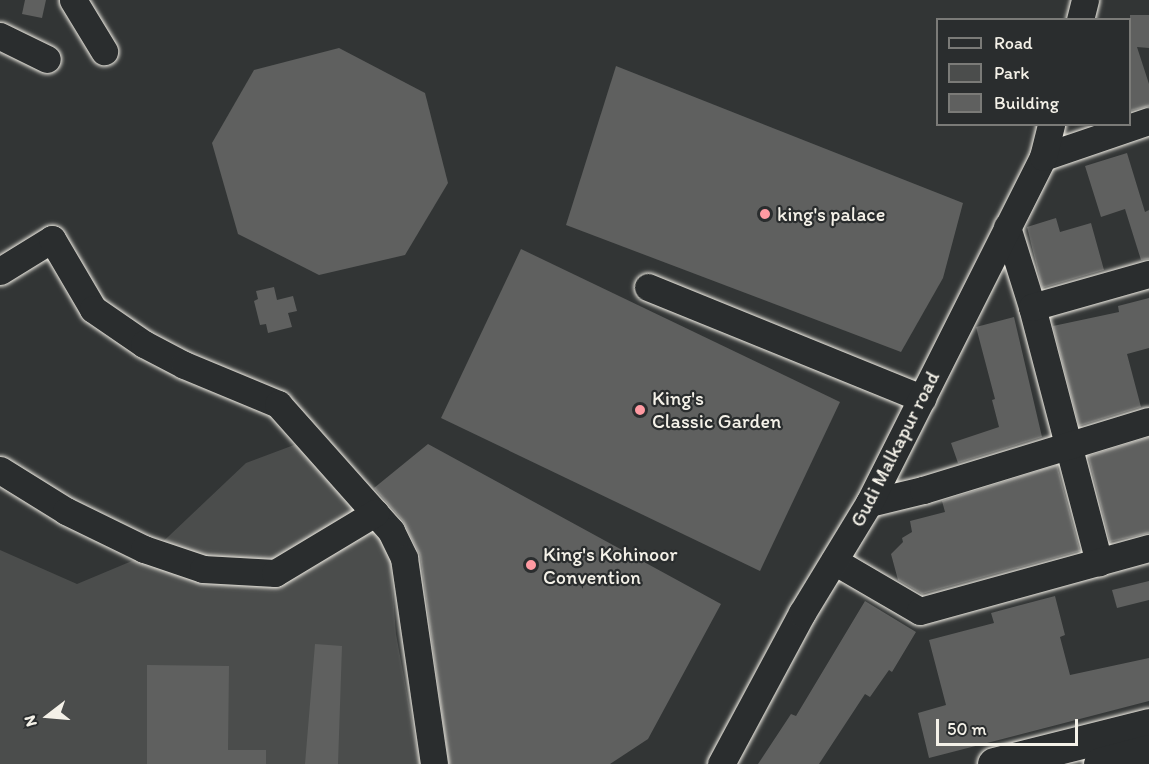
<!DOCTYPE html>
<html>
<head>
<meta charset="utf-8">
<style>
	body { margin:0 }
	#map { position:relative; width:1149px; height:764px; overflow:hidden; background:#323535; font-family:Itim,sans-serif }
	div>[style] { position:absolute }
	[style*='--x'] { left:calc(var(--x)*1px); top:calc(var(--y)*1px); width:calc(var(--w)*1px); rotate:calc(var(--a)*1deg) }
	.green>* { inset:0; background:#4b4d4c }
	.building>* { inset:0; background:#5f605f }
	.roads { filter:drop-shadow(0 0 2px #f4f1e8) drop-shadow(0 0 2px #f4f1e8) }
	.minor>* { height:27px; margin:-13.5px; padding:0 13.5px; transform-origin:13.5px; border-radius:13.5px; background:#2a2d2e }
	.major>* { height:33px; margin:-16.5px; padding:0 16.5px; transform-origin:16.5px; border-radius:16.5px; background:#2a2d2e }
	.highway>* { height:33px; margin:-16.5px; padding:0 16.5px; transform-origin:16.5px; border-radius:16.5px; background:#2a2d2e }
	.dots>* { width:16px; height:16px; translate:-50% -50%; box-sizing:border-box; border:3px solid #2a2d2e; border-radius:50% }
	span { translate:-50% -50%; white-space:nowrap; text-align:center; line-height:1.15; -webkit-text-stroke:4.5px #2a2d2e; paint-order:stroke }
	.poi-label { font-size:20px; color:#f4f1e8 }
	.left { translate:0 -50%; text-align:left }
	.street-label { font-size:20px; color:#f4f1e8 }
	.legend { position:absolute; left:936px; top:18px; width:195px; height:108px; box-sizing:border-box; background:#2a2d2e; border:2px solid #7b7b78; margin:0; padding:8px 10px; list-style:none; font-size:18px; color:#f4f1e8 }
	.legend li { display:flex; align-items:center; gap:12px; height:30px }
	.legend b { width:30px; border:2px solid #7b7b78 }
	.north { position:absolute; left:18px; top:686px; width:60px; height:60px; -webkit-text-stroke:4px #2a2d2e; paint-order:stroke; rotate:254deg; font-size:16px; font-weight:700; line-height:24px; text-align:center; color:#f4f1e8 }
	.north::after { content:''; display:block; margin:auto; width:21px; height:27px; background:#f4f1e8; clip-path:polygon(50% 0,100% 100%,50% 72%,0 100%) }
	.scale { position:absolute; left:936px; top:719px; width:142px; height:27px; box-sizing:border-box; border:3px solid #f4f1e8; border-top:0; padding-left:8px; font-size:18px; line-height:21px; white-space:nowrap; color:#f4f1e8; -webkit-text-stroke:4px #2a2d2e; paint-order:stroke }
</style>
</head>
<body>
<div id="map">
	<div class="green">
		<i style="clip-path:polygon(310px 439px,389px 542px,396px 634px,420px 764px,0 764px,0 550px,77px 584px,151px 553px,246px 463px)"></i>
	</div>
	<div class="building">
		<i style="clip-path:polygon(25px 0,46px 0,42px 18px,22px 14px)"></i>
		<i style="clip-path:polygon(1130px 15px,1149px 15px,1149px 48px,1137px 47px,1149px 84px,1149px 106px,1130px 111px)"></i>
		<i style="clip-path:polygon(339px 48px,425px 93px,448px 183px,405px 255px,319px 275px,238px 234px,212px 143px,254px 70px)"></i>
		<i style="clip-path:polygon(616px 66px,963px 203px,943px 278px,901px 352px,566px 225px)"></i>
		<i style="clip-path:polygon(1127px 153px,1145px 212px,1149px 210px,1149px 259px,1141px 260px,1125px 209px,1101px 217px,1085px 166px)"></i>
		<i style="clip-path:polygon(1056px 218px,1060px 232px,1091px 223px,1104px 270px,1042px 288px,1027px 227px)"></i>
		<i style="clip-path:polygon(521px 249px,840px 402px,760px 571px,441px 418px)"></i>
		<i style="clip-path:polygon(274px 287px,277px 300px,293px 296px,297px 311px,288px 313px,292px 327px,268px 333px,266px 324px,260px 325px,254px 301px,258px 299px,256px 291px)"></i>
		<i style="clip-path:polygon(1149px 298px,1149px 348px,1127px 354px,1141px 407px,1079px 426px,1053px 326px,1119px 312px,1118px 306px)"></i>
		<i style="clip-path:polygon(1014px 317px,1042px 437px,958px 463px,951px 443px,999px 427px,992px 400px,995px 399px,976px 327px)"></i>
		<i style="clip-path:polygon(1149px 437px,1149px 533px,1110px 542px,1088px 456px)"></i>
		<i style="clip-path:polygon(428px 444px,721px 604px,648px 739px,610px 764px,449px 764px,420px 555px,403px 521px,374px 488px)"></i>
		<i style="clip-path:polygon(1057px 465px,1080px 551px,922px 594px,898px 580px,891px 554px,903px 542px,902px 538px,912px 532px,910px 521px,945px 512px,942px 501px)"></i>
		<i style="clip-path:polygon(1149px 581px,1149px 600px,1117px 608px,1112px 590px)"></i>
		<i style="clip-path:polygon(1055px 596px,1065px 635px,1060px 637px,1070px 675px,1149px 658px,1149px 701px,929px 758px,918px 713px,946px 705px,929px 640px,994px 623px,991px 613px)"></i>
		<i style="clip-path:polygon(865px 601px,916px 632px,892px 672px,889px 670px,870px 697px,865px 694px,819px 764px,758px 764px,791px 714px,796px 716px)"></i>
		<i style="clip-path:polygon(315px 644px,342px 646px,338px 764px,305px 764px)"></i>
		<i style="clip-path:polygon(147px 665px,229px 666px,228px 750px,266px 750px,266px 764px,147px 764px)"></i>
	</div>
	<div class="roads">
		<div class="minor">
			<i style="--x:73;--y:0;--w:60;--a:58.7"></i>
			<i style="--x:1080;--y:20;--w:21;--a:-76"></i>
			<i style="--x:0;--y:36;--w:52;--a:26.1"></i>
			<i style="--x:1043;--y:157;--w:112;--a:-18.8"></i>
			<i style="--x:1007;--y:227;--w:84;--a:72.6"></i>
			<i style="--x:1032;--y:307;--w:264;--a:75.3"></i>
			<i style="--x:0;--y:271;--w:61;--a:-31.6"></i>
			<i style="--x:52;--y:239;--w:81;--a:59.6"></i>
			<i style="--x:93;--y:309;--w:62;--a:34.5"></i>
			<i style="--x:144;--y:344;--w:45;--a:27.7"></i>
			<i style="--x:184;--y:365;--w:102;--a:22.5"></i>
			<i style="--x:278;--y:404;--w:170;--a:48.3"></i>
			<i style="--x:391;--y:531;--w:30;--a:64"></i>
			<i style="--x:404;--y:558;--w:208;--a:81.7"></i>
			<i style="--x:648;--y:287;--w:296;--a:22.1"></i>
			<i style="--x:1032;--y:307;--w:122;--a:-15.8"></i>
			<i style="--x:0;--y:470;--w:78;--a:31.8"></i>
			<i style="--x:66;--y:511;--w:87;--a:26"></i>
			<i style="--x:144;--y:549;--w:62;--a:18.7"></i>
			<i style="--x:203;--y:569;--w:72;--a:3.2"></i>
			<i style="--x:275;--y:573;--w:117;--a:-31"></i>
			<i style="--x:869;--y:503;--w:56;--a:-13.5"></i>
			<i style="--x:923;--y:490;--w:236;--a:-17"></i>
			<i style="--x:834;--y:561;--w:99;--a:30.2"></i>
			<i style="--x:920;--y:611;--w:238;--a:-15.4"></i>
			<i style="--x:721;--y:764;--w:171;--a:-61.8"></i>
			<i style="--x:802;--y:613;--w:129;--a:-58.7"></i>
			<i style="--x:869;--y:503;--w:387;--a:-63.3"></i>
			<i style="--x:1043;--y:157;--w:34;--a:-76"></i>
		</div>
		<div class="major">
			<i style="--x:994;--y:764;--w:160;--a:-14.1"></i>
		</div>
		<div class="highway">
			<i style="--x:1100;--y:764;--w:51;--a:-14.9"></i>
		</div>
	</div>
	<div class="dots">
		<i style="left:765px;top:214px;background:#ff9aa2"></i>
		<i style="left:640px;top:410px;background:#ff9aa2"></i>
		<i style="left:531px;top:565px;background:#ff9aa2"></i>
	</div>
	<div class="poi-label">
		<span class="left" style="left:777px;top:214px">king's palace</span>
		<span class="left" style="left:652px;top:410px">King's<br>Classic Garden</span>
		<span class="left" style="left:543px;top:566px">King's Kohinoor<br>Convention</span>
	</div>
	<div class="street-label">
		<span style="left:895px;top:449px;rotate:-63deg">Gudi Malkapur road</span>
	</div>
	<ul class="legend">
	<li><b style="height:8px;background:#2a2d2e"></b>Road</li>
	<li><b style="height:16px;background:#4b4d4c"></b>Park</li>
	<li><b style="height:16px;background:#5f605f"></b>Building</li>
	</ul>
	<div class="north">N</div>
	<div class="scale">50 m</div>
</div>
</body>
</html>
